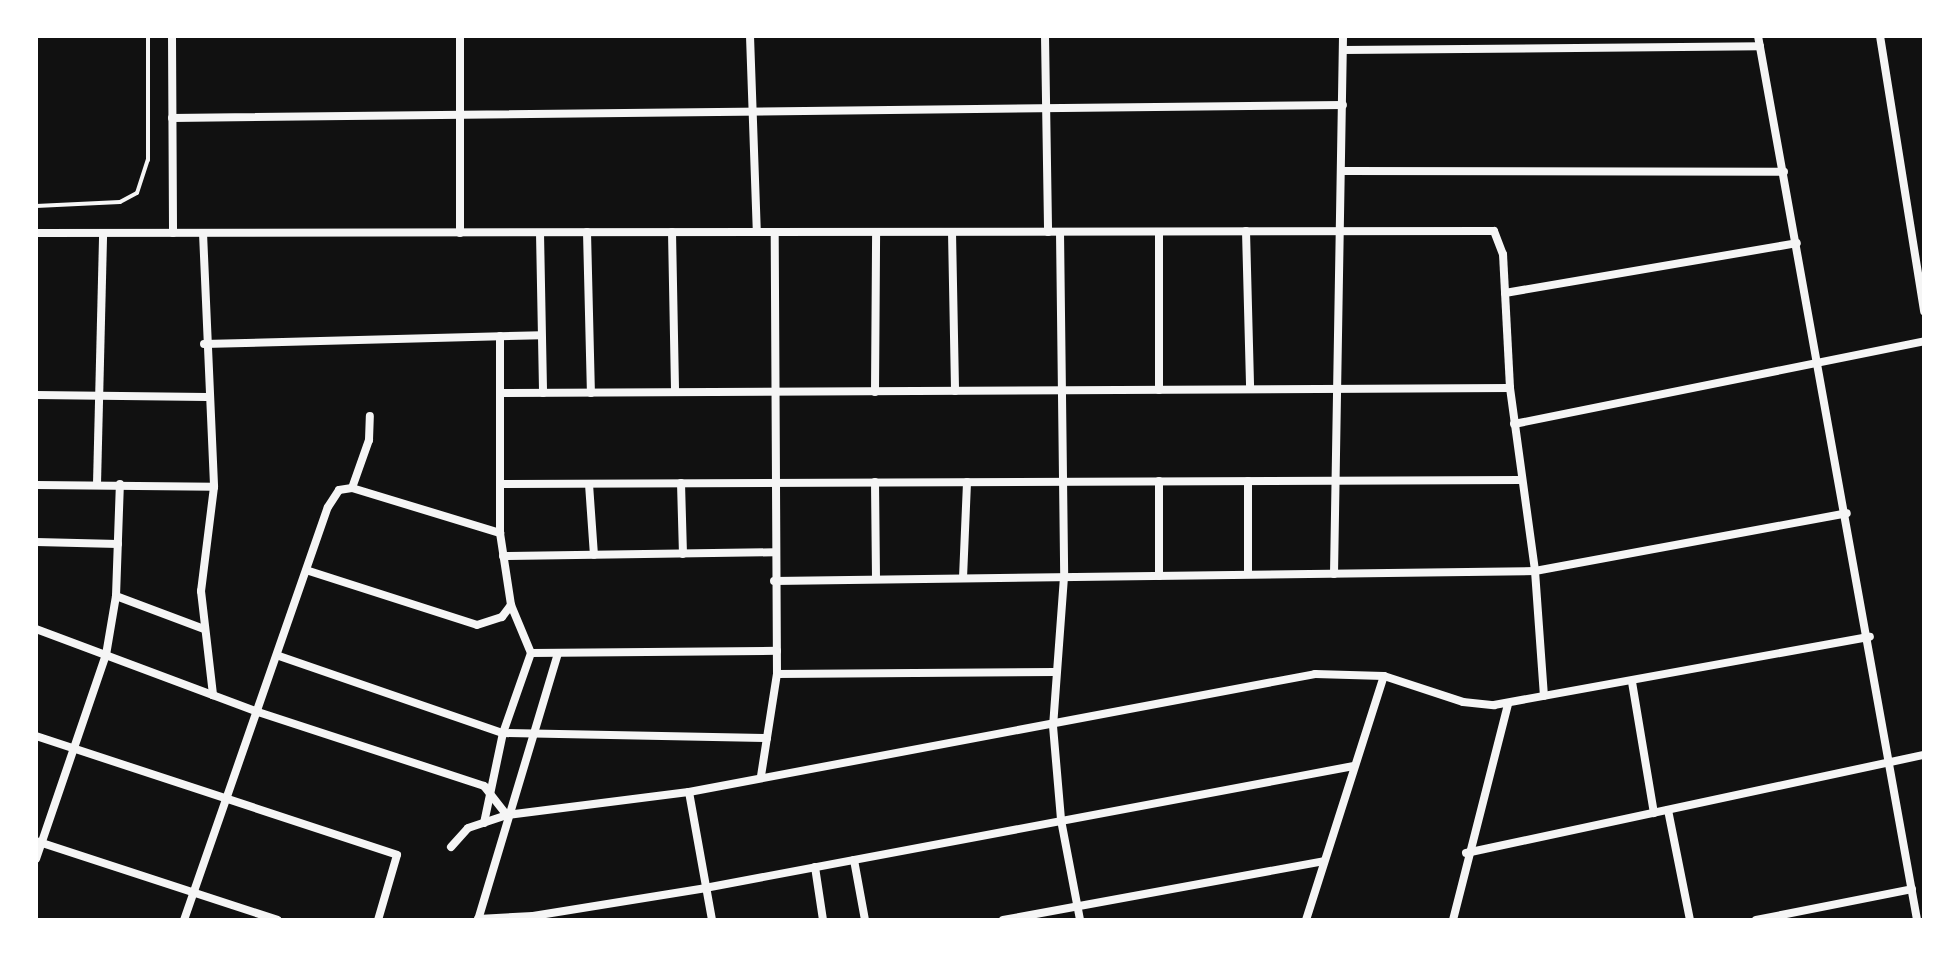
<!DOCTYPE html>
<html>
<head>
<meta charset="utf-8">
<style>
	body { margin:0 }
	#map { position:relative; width:1960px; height:956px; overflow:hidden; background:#111; font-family:Poppins,sans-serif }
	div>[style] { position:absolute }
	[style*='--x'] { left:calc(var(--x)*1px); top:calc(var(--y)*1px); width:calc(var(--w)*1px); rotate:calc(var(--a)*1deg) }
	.service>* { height:4px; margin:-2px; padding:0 2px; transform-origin:2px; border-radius:2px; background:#f5f5f5 }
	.minor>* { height:8px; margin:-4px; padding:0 4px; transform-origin:4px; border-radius:4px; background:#f5f5f5 }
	span { translate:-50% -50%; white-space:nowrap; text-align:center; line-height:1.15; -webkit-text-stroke:6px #fff; paint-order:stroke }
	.frame { position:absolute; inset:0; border:38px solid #fff; pointer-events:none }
</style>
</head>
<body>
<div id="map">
	<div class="service">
		<i style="--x:36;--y:206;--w:84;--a:-2.7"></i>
		<i style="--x:120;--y:202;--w:19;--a:-28"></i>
		<i style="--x:137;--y:193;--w:35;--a:-72"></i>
		<i style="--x:148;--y:160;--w:124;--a:-90"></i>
	</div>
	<div class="minor">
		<i style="--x:172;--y:36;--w:197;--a:89.7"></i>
		<i style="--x:460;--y:36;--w:197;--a:90"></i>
		<i style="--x:750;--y:36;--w:196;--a:88"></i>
		<i style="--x:1045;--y:36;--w:196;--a:89.1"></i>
		<i style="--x:1758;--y:36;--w:898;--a:79.8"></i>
		<i style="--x:1880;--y:36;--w:279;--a:80.9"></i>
		<i style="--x:1343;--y:50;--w:417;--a:-0.5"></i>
		<i style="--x:172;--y:118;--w:1171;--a:-0.64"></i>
		<i style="--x:1343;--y:171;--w:441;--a:0.1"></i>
		<i style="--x:1246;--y:231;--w:158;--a:88.5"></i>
		<i style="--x:587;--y:232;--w:161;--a:88.6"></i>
		<i style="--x:672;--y:232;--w:160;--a:88.9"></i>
		<i style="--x:952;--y:232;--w:159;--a:88.9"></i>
		<i style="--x:1060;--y:232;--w:345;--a:89.3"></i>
		<i style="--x:1064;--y:577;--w:149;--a:94.2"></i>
		<i style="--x:1053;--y:726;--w:94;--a:85.1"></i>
		<i style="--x:1061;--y:820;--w:102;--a:79.2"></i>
		<i style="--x:1159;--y:232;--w:158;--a:90"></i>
		<i style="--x:36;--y:233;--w:1458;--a:-0.08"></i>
		<i style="--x:1494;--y:231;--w:25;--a:69"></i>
		<i style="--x:1503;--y:254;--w:134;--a:87"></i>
		<i style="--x:1510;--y:388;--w:185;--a:82.2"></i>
		<i style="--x:1535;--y:571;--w:125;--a:85.9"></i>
		<i style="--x:203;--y:233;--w:254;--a:87.5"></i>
		<i style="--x:214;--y:487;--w:105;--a:97.1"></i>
		<i style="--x:201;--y:591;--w:105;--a:83.4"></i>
		<i style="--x:540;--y:233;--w:160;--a:88.9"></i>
		<i style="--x:1505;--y:293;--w:296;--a:-9.7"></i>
		<i style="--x:500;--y:336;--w:197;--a:90"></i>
		<i style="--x:500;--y:533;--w:73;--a:81.3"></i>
		<i style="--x:511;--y:605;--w:52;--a:67.4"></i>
		<i style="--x:204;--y:344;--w:337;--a:-1.5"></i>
		<i style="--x:875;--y:392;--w:160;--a:-89.6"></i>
		<i style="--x:502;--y:393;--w:1008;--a:-0.28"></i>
		<i style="--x:36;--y:395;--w:171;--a:0.7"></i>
		<i style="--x:1514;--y:424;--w:418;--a:-11.4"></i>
		<i style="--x:1159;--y:481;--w:95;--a:90"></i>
		<i style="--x:1248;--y:481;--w:93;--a:90"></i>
		<i style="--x:875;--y:482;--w:97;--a:89.4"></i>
		<i style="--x:681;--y:483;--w:71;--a:88.4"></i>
		<i style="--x:97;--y:484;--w:251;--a:-88.6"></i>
		<i style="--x:500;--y:484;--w:1021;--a:-0.22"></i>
		<i style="--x:589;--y:484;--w:71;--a:86"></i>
		<i style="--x:36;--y:485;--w:178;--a:0.6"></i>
		<i style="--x:352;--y:488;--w:51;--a:-70.5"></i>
		<i style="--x:369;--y:440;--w:24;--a:-88"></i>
		<i style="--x:36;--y:542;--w:82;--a:1.4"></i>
		<i style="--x:503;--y:556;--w:271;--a:-0.8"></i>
		<i style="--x:309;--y:571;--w:176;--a:17.8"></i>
		<i style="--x:477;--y:625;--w:26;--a:-18"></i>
		<i style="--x:502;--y:617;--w:15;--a:-53"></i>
		<i style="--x:1334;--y:574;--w:538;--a:-89.04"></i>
		<i style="--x:963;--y:578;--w:96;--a:-87.6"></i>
		<i style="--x:774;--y:581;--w:761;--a:-0.75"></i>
		<i style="--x:1535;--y:571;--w:317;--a:-10.5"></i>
		<i style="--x:116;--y:596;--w:94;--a:20.6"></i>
		<i style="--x:36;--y:629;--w:237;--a:20.5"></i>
		<i style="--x:258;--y:712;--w:238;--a:18.1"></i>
		<i style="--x:484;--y:786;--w:37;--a:52"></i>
		<i style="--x:531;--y:653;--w:246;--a:-0.5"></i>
		<i style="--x:279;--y:656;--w:237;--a:19"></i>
		<i style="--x:503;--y:733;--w:264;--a:1.1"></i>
		<i style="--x:777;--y:674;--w:278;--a:-0.4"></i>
		<i style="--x:1632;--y:682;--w:133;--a:80.5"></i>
		<i style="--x:36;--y:736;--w:380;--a:18.2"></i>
		<i style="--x:397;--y:855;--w:68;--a:106.3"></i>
		<i style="--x:761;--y:776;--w:103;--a:-81.1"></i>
		<i style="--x:777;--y:674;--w:442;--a:-90.3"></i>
		<i style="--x:689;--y:792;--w:130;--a:79.8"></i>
		<i style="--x:1668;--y:810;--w:112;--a:78.7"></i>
		<i style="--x:484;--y:823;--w:92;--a:-78.1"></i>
		<i style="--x:503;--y:733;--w:85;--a:-70.7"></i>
		<i style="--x:36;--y:841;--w:254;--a:18.1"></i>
		<i style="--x:451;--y:847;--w:25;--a:-48"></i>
		<i style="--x:468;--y:828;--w:41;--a:-18.4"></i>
		<i style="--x:507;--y:815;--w:183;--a:-7.2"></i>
		<i style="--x:689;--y:792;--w:637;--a:-10.67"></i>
		<i style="--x:1315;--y:674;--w:69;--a:1.7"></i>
		<i style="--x:1384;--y:676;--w:83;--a:18.2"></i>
		<i style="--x:1463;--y:702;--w:31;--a:6"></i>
		<i style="--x:1494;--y:705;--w:382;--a:-10.3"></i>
		<i style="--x:1466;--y:853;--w:468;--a:-12.1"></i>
		<i style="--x:36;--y:859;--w:216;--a:-71.1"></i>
		<i style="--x:106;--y:655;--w:60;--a:-80.4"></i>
		<i style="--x:116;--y:596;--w:112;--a:-88"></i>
		<i style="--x:854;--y:860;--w:61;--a:79.6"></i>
		<i style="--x:815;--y:867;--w:54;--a:81.4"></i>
		<i style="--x:478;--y:919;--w:55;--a:-3.1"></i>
		<i style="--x:533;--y:916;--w:174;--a:-9.2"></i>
		<i style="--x:705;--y:888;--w:660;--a:-10.65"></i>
		<i style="--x:184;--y:920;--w:437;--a:-70.8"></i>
		<i style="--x:328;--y:507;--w:20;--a:-57"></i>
		<i style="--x:339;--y:490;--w:13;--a:-9"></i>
		<i style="--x:352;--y:488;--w:155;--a:16.9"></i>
		<i style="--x:478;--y:920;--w:278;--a:-73.3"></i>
		<i style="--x:1003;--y:920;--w:325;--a:-10.4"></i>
		<i style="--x:1306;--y:920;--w:256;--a:-72.3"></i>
		<i style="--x:1453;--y:920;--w:223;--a:-75.7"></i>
		<i style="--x:1756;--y:920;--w:159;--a:-11.2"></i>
	</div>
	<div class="frame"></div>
</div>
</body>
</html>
